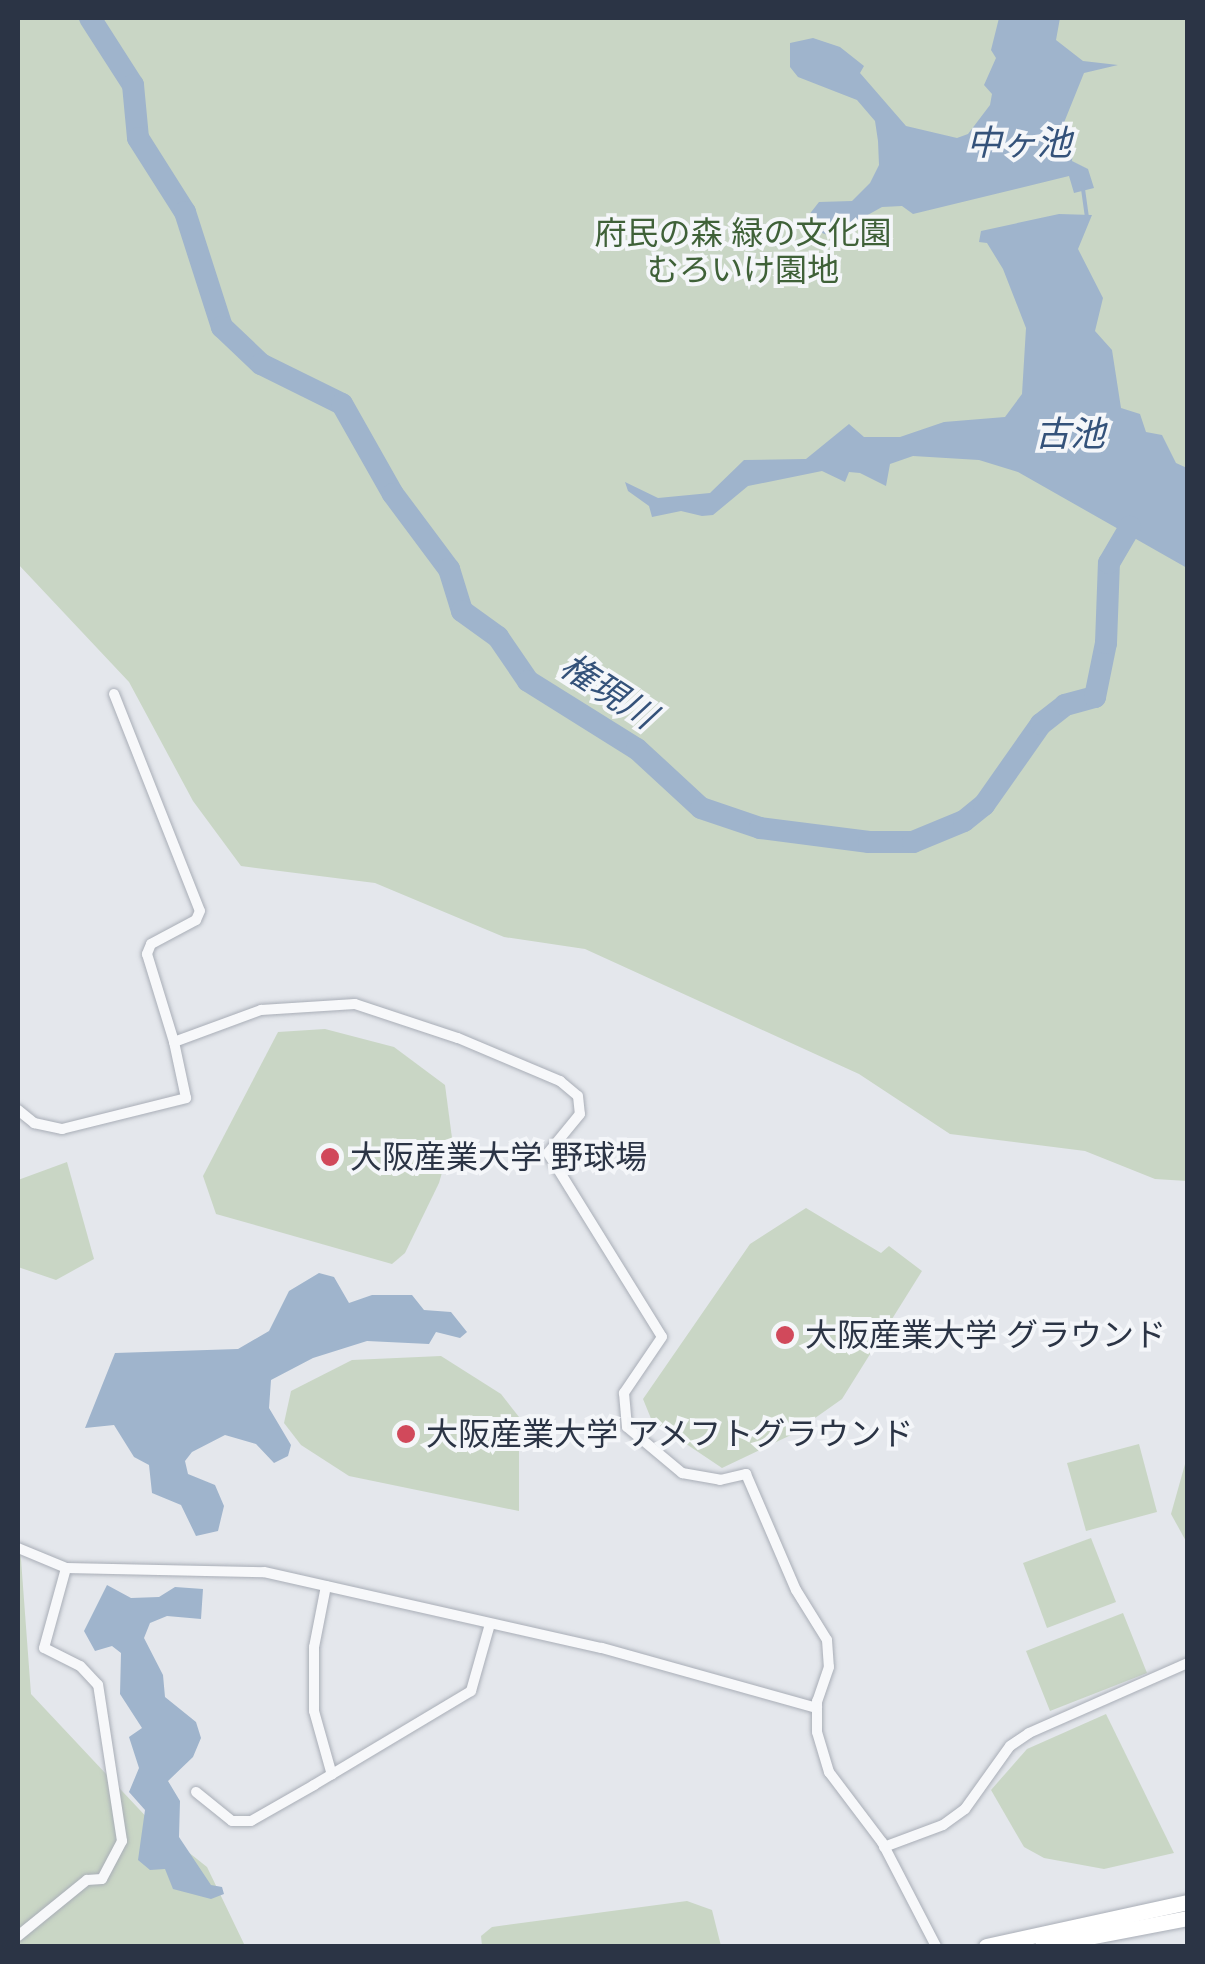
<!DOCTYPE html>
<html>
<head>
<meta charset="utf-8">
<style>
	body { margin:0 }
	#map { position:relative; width:1205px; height:1964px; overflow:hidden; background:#e4e7ec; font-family:Helvetica,"Noto Sans JP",sans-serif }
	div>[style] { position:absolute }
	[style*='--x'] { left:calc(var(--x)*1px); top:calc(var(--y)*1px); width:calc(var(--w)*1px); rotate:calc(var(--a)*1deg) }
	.green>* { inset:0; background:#c9d6c5 }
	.water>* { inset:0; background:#9fb4cc }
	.stream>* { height:4px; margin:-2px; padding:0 2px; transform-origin:2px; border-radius:2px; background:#9fb4cc }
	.river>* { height:22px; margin:-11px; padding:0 11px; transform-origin:11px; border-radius:11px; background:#9fb4cc }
	.roads { filter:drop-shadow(0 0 2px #a9aeb7) drop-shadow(0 0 2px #a9aeb7) }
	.minor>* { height:10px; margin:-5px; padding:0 5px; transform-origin:5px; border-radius:5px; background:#f7f8fa }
	.primary>* { height:15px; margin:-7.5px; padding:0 7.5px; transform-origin:7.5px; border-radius:7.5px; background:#fff }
	.dots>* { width:28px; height:28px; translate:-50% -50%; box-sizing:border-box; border:5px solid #f4f6f9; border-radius:50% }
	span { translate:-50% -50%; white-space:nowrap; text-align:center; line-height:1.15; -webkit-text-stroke:8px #f4f6f9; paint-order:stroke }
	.park-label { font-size:32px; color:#3f6138 }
	.poi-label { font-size:32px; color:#2b3445 }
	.left { translate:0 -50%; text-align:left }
	.water-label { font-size:35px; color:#34527a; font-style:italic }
	.frame { position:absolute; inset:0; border:20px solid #2b3445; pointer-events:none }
</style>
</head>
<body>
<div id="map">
	<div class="green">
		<i style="clip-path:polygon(18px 18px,1187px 18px,1187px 1181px,1155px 1179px,1085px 1151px,950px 1134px,859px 1074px,585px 949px,504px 937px,375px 883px,241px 866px,193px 801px,129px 682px,18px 564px)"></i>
		<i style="clip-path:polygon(325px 1029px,394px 1047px,445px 1085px,452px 1138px,439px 1183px,405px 1253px,392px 1264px,216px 1214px,203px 1176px,278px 1032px)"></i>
		<i style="clip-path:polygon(67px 1162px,94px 1259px,56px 1280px,18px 1267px,18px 1180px)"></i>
		<i style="clip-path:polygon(806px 1208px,881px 1253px,889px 1246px,922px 1271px,842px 1399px,791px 1435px,722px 1468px,652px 1421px,643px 1399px,750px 1244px)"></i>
		<i style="clip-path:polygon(441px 1356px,501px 1394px,519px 1417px,519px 1511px,349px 1476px,301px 1445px,284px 1423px,291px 1391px,352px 1360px)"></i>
		<i style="clip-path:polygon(1139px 1444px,1157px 1512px,1086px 1531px,1067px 1463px)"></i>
		<i style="clip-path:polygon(1187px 1457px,1187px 1543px,1171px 1514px)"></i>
		<i style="clip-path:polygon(18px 1519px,31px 1694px,153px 1824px,207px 1867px,245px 1946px,18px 1946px)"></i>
		<i style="clip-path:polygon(1091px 1538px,1116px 1602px,1047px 1628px,1023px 1563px)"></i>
		<i style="clip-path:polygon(1123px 1613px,1147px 1673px,1050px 1711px,1026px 1651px)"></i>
		<i style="clip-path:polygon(1106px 1714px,1174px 1853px,1104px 1869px,1044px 1858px,1024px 1847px,991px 1790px,1027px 1749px)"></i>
		<i style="clip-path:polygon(687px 1901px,712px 1910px,721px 1946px,482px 1946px,481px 1936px,492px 1927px)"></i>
	</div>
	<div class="water">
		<i style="clip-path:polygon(999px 18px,1060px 18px,1056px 40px,1083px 61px,1118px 65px,1084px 73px,1061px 130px,1074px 141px,1072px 161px,1088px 169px,1094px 188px,1074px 193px,1069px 176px,913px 214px,902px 206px,882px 207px,830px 236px,801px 225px,819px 202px,852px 201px,870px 183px,879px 165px,878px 141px,875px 121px,857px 100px,798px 77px,790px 67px,790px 43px,813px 38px,840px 47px,864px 66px,860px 73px,906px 126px,957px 138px,968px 134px,990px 105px,992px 94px,984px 85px,996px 58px,991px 50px)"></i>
		<i style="clip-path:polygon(1059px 214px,1092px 215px,1078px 249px,1103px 298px,1095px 331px,1112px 350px,1121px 408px,1140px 414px,1146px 432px,1162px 435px,1176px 463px,1187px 468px,1187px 568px,1018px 472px,979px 460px,913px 456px,890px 464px,886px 486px,860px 473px,849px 472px,845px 482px,822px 471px,748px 486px,713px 515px,702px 516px,681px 511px,652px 517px,649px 506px,628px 491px,625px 482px,658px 498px,710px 493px,744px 460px,806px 459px,849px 424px,864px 437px,900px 437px,944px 422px,1005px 417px,1022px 394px,1026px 328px,1003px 269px,987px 243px,979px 242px,981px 231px)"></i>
		<i style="clip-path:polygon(319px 1273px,334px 1277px,349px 1303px,372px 1295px,412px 1295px,424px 1310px,451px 1312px,467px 1332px,460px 1338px,436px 1332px,429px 1344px,367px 1341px,313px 1358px,271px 1380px,269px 1408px,291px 1445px,288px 1456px,274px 1463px,256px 1444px,225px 1435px,192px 1452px,185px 1461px,188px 1474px,215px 1485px,224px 1506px,218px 1531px,196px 1536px,181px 1505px,152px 1493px,149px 1465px,134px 1457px,114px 1425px,85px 1428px,115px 1353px,238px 1349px,269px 1331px,289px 1291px)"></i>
		<i style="clip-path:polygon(107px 1585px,131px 1598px,159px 1597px,175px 1587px,203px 1589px,201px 1619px,167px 1616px,150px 1623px,144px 1638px,163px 1675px,165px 1697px,196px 1722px,201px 1738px,193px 1757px,168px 1781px,180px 1801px,179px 1837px,211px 1885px,222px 1887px,224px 1894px,211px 1899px,173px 1889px,165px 1869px,150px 1870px,138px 1860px,145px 1810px,129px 1792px,139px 1768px,129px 1737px,142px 1728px,120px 1694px,121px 1653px,112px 1646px,95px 1651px,84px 1631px)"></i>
	</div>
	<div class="stream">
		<i style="--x:1083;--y:189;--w:30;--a:82"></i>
	</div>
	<div class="river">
		<i style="--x:90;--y:18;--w:80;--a:57.3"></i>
		<i style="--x:133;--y:85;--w:53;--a:84.6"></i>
		<i style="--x:138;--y:138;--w:88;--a:57.6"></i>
		<i style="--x:185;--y:212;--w:121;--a:72.2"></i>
		<i style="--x:222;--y:327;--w:54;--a:43.5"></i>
		<i style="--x:261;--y:364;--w:90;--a:26.3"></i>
		<i style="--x:342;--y:404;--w:103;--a:60.5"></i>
		<i style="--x:393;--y:494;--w:94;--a:53.3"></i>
		<i style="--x:449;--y:569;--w:44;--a:72.8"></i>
		<i style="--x:462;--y:611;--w:44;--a:35.8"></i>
		<i style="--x:498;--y:637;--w:53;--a:55.7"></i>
		<i style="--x:528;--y:681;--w:128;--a:32"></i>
		<i style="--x:637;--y:749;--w:87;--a:42.7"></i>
		<i style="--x:701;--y:808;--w:62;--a:18.7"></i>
		<i style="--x:760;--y:828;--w:110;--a:7.3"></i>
		<i style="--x:869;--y:842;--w:44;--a:0"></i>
		<i style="--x:913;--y:842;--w:55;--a:-22.4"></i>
		<i style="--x:964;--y:821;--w:26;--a:-39"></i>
		<i style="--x:984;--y:805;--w:99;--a:-54.9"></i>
		<i style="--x:1041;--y:724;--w:31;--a:-38"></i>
		<i style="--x:1065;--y:705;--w:31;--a:-15"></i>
		<i style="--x:1095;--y:697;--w:55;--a:-78.5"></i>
		<i style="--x:1106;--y:643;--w:80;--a:-87.9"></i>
		<i style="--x:1109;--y:563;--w:42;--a:-59.7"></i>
	</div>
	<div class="roads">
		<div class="minor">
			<i style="--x:114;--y:694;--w:233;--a:68.4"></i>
			<i style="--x:200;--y:911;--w:10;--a:114"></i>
			<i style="--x:196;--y:920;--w:51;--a:151.9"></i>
			<i style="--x:151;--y:944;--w:11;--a:112"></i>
			<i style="--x:147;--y:954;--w:92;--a:72.9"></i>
			<i style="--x:18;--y:1110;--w:21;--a:39"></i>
			<i style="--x:34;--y:1123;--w:29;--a:12"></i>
			<i style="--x:62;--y:1129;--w:128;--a:-14"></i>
			<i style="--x:186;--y:1098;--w:57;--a:-102.1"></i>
			<i style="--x:174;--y:1042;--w:93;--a:-20.2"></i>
			<i style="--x:261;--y:1010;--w:94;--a:-3.7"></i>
			<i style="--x:355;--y:1004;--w:108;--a:18.3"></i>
			<i style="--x:458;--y:1038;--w:111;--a:22.9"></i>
			<i style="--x:560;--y:1081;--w:23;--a:40"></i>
			<i style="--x:578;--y:1096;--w:18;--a:84"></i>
			<i style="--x:580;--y:1114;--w:50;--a:129.4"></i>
			<i style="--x:548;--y:1153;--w:216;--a:58.2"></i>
			<i style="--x:662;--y:1337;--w:68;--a:124.2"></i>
			<i style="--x:624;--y:1393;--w:34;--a:85"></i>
			<i style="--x:627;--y:1427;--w:72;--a:39.9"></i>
			<i style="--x:682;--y:1473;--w:39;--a:10"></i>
			<i style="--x:720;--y:1480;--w:27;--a:-13"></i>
			<i style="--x:746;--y:1474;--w:126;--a:66.7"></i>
			<i style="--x:796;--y:1590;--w:59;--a:58.2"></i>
			<i style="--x:827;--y:1640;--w:27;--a:86"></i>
			<i style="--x:829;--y:1667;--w:36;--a:109"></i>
			<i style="--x:817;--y:1701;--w:31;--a:90"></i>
			<i style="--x:817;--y:1732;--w:42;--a:73.3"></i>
			<i style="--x:829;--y:1772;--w:88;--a:52.9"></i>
			<i style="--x:882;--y:1842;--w:117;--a:62.6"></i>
			<i style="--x:18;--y:1548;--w:52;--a:22.6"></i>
			<i style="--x:66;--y:1568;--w:198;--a:1.2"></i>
			<i style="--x:264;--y:1572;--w:346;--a:12.7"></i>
			<i style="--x:602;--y:1648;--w:223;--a:15.6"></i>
			<i style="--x:326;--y:1586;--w:62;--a:101.1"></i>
			<i style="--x:314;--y:1647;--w:64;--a:90"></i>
			<i style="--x:314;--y:1711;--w:66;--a:74.3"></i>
			<i style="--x:196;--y:1792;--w:46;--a:38.9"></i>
			<i style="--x:232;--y:1821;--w:19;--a:0"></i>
			<i style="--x:251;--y:1821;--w:73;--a:-29.7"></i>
			<i style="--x:314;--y:1785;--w:183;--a:-30.9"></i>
			<i style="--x:471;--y:1691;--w:70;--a:-74.2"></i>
			<i style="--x:884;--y:1847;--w:63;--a:-20.4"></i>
			<i style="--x:943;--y:1825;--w:27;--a:-36"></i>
			<i style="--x:965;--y:1809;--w:77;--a:-54.5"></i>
			<i style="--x:1010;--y:1746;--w:23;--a:-34"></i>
			<i style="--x:1029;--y:1733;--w:174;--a:-23.8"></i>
			<i style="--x:18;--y:1936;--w:89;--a:-39.1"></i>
			<i style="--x:87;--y:1880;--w:15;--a:-4"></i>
			<i style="--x:102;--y:1879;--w:43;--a:-62.2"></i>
			<i style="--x:122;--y:1841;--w:158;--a:-98.7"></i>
			<i style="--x:98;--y:1685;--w:26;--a:-133"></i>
			<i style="--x:80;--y:1666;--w:40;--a:-153.4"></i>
			<i style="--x:44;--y:1648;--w:83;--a:-74.6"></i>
		</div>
		<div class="primary">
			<i style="--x:986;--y:1946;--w:207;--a:-12.3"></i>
			<i style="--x:1042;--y:1946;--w:149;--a:-10.9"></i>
		</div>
	</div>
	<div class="dots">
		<i style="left:330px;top:1157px;background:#d1495b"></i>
		<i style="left:785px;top:1335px;background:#d1495b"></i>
		<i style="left:406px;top:1434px;background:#d1495b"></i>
	</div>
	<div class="park-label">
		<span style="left:743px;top:252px">府民の森 緑の文化園<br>むろいけ園地</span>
	</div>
	<div class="poi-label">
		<span class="left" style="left:350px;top:1157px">大阪産業大学 野球場</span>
		<span class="left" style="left:805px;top:1335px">大阪産業大学 グラウンド</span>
		<span class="left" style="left:426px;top:1434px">大阪産業大学 アメフトグラウンド</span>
	</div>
	<div class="water-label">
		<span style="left:1019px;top:143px">中ヶ池</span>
		<span style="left:1070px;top:434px">古池</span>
		<span style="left:608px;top:691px;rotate:33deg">権現川</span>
	</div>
	<div class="frame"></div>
</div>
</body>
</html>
